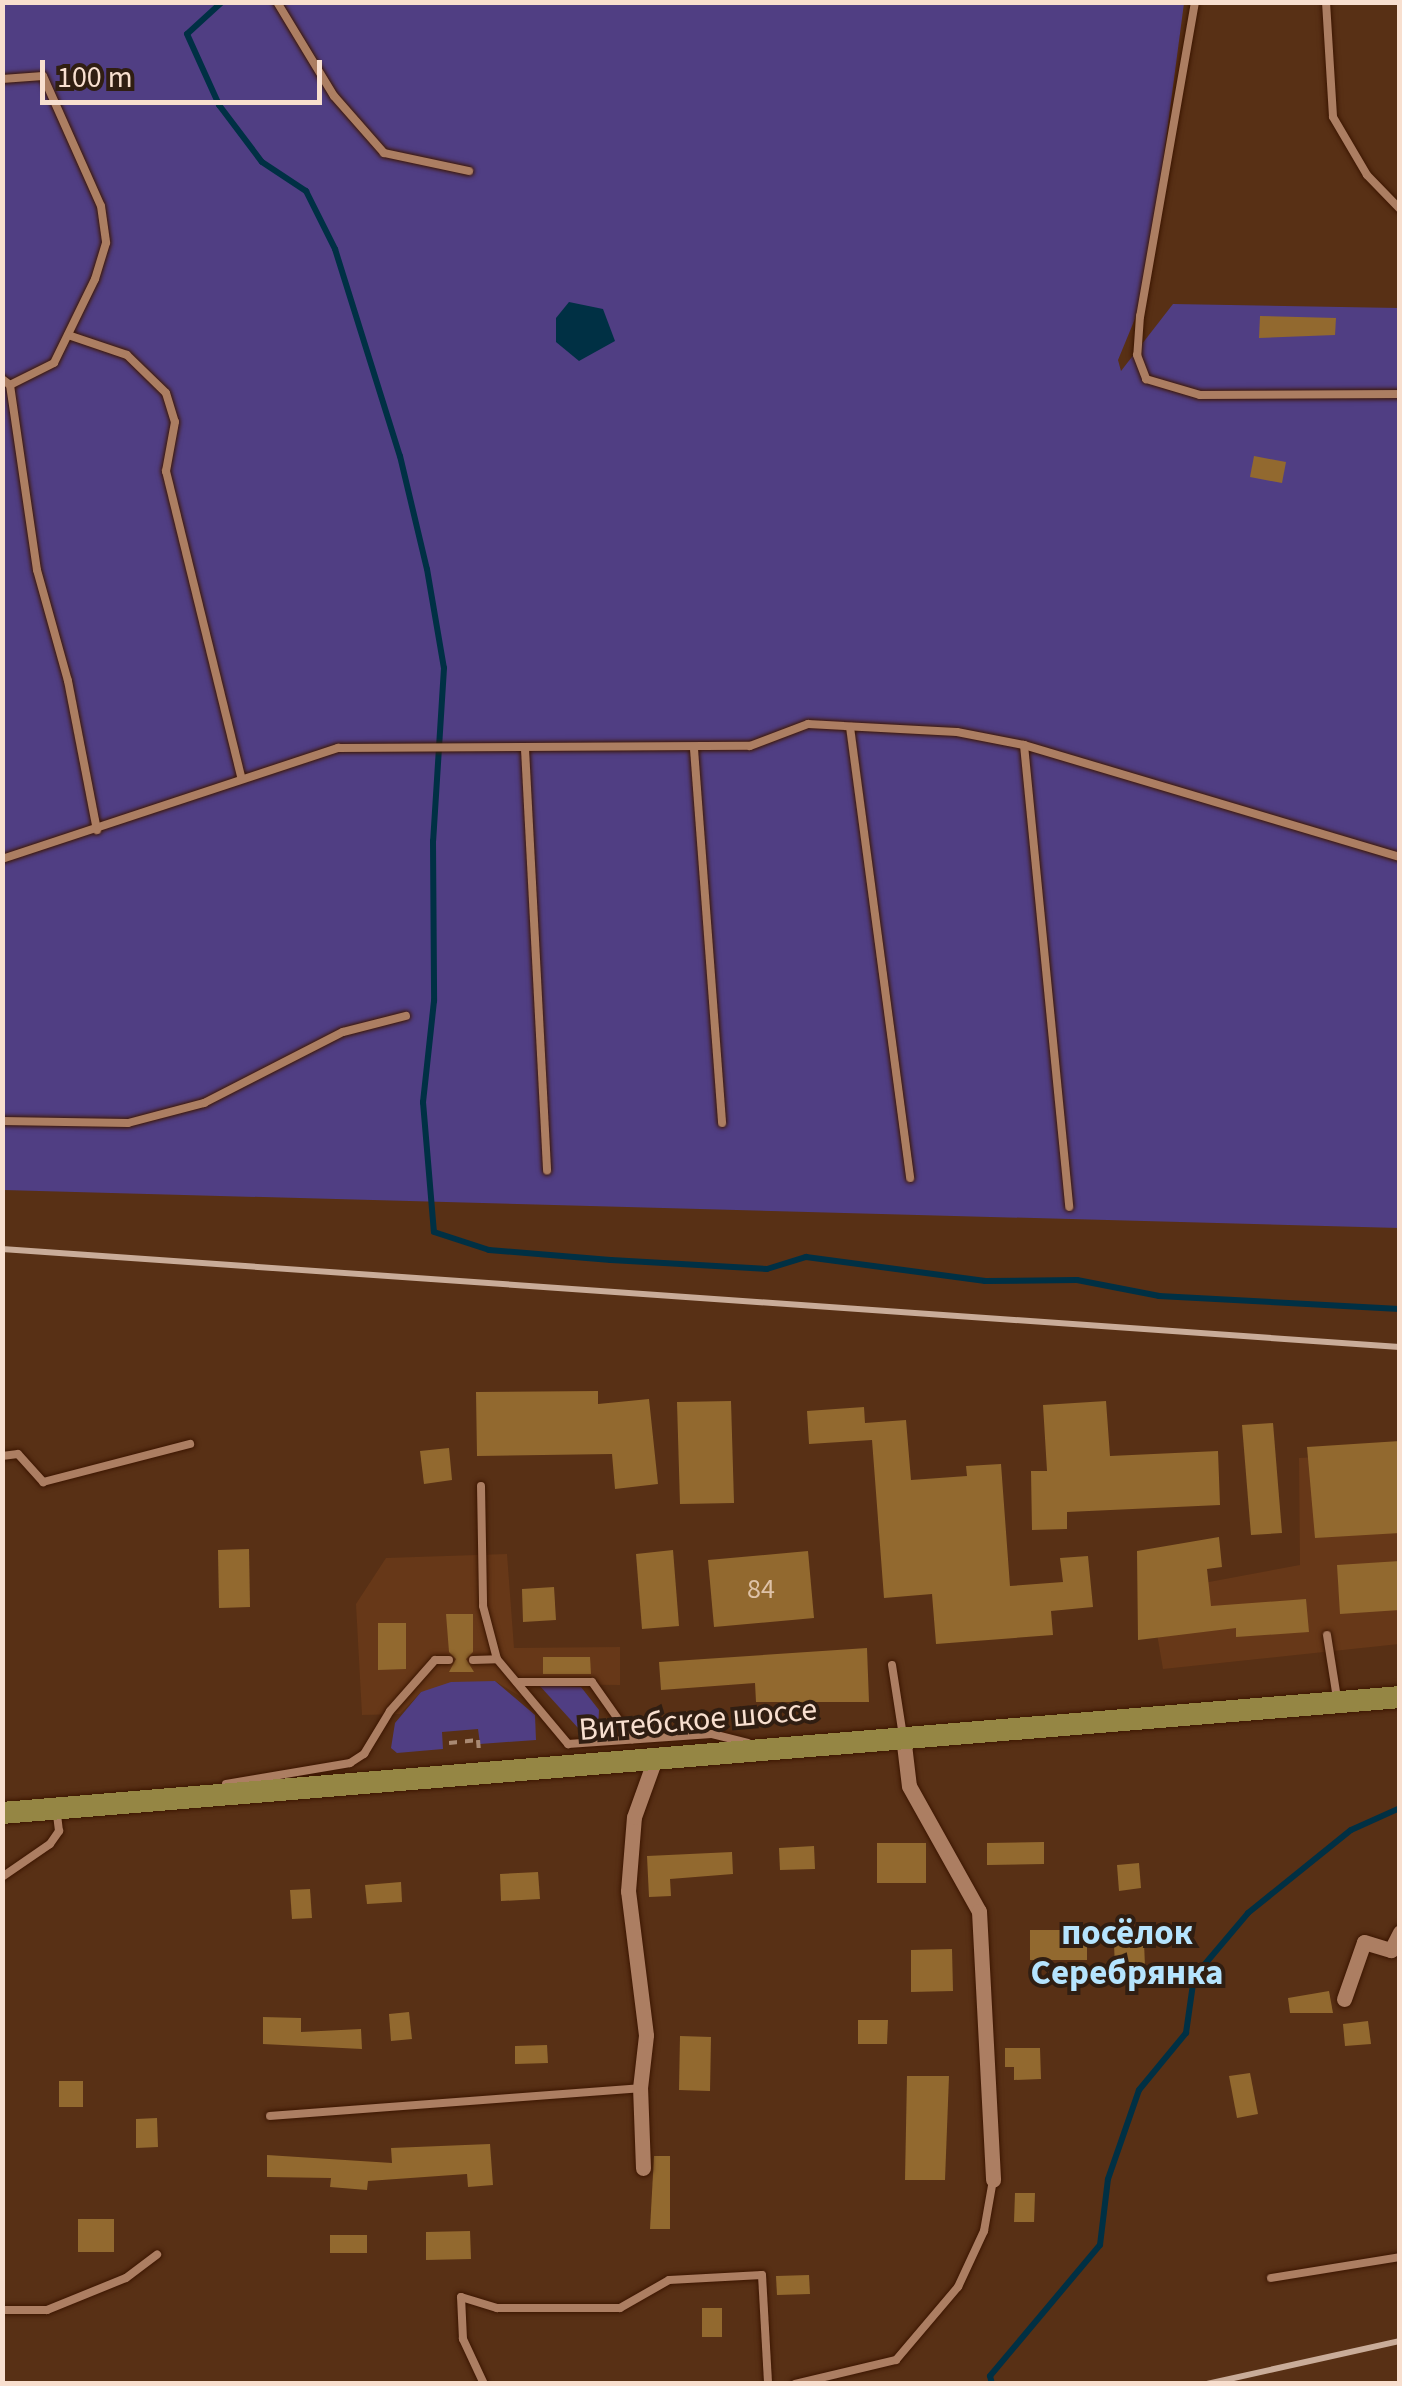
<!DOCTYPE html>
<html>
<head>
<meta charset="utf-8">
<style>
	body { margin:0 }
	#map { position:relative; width:1402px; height:2386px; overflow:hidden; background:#583015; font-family:"Source Sans 3",sans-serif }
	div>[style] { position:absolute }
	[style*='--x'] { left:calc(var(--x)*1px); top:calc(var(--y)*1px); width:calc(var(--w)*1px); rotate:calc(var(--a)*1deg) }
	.built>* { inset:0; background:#673818 }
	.green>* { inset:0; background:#503e83 }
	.water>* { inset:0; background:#003044 }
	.stream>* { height:6px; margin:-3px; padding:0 3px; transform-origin:3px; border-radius:3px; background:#003044 }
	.building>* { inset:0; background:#92692f }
	.path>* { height:4px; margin-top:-2px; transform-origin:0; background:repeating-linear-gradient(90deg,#a98973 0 8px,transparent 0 16px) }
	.roads { filter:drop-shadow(0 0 2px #3c1600) drop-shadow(0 0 2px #3c1600) }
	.service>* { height:8px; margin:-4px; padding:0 4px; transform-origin:4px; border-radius:4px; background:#ac7e62 }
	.minor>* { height:15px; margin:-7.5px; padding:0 7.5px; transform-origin:7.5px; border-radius:7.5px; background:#ac7e62 }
	.primary>* { height:22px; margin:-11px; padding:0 11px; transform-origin:11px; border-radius:11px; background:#958644 }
	.rail>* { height:6px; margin:-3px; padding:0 3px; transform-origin:3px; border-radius:3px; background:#c9ac99 }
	span { translate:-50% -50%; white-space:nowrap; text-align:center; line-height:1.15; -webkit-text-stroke:8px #301e12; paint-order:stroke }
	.number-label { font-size:28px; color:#dec2a7 }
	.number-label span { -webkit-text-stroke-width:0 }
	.street-label { font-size:32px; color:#f8dfcf }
	.neighbourhood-label { font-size:35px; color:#b5e4fe; font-weight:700 }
	.frame { position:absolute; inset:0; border:5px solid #f8dfcf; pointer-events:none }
	.scale { position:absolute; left:40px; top:60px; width:282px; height:45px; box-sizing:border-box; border:5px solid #f8dfcf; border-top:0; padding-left:12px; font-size:30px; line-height:35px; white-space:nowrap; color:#f8dfcf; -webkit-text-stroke:8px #301e12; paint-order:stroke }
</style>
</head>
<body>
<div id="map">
	<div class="built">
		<i style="clip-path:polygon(1399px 1453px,1399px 1644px,1163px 1669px,1150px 1593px,1300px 1565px,1299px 1458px)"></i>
		<i style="clip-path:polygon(507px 1554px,514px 1648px,620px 1647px,620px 1685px,535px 1684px,521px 1697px,495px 1681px,421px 1692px,400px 1714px,362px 1715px,356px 1604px,386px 1558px)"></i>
	</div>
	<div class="green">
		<i style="clip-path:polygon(3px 3px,1184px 3px,1146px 292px,1118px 360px,1121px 371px,1173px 304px,1399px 308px,1399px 1228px,3px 1190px)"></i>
		<i style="clip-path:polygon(495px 1681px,535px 1715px,536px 1740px,480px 1744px,478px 1729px,442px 1732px,443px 1749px,397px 1753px,391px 1748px,395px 1723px,421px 1692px,451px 1682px)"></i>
		<i style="clip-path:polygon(539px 1685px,581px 1687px,599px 1710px,598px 1730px,579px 1729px)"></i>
	</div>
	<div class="water">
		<i style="clip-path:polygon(569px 302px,603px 309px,615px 341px,579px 361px,556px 342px,556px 318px)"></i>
	</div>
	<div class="stream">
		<i style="--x:222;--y:2;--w:47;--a:137.6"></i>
		<i style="--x:187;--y:34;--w:78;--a:65.7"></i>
		<i style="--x:219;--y:105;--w:71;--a:53"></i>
		<i style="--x:262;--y:162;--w:53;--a:33.4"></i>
		<i style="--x:306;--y:191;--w:65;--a:63.4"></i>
		<i style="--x:335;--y:249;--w:217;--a:72.6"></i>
		<i style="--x:400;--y:456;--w:116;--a:76.6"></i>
		<i style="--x:427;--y:569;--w:100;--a:80.3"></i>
		<i style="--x:444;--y:668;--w:173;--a:93.6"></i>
		<i style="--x:433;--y:841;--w:160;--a:89.6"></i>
		<i style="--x:434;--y:1001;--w:102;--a:96.2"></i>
		<i style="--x:423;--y:1102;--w:130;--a:85.2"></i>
		<i style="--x:434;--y:1232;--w:58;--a:18.1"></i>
		<i style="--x:489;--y:1250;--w:122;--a:4.7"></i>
		<i style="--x:611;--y:1260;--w:156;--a:3.3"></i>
		<i style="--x:767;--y:1269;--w:41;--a:-17.1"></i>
		<i style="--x:806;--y:1257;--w:181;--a:7.6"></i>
		<i style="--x:985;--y:1281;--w:92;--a:-0.6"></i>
		<i style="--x:1077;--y:1280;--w:84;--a:11"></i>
		<i style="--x:1159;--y:1296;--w:241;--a:3.1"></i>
		<i style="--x:992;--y:2384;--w:8;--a:-104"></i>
		<i style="--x:990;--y:2376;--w:171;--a:-50"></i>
		<i style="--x:1100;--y:2245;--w:66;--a:-83.1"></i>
		<i style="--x:1108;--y:2179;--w:94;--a:-70.8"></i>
		<i style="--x:1139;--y:2090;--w:74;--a:-50.5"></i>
		<i style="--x:1186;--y:2033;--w:57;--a:-81.9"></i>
		<i style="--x:1194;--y:1977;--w:84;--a:-49.8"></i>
		<i style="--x:1248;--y:1913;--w:132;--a:-38.9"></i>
		<i style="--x:1351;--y:1830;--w:54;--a:-24.2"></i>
	</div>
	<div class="building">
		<i style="clip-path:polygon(1260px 316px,1336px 318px,1335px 335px,1259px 338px)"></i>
		<i style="clip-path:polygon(1254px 456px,1286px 462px,1282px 483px,1250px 477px)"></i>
		<i style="clip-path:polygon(598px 1391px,598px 1404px,649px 1399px,658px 1484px,615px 1489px,612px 1454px,477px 1456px,476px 1392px)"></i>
		<i style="clip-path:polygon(731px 1401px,734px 1503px,680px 1504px,677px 1402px)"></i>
		<i style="clip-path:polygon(1106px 1401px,1110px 1456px,1218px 1451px,1220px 1505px,1067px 1512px,1067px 1529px,1032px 1530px,1031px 1471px,1047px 1471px,1043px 1405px)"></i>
		<i style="clip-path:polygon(864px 1407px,865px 1423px,906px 1420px,911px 1480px,967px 1476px,966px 1466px,1001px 1464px,1010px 1586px,1063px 1582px,1060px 1558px,1088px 1556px,1093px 1607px,1051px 1611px,1053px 1635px,936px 1644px,932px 1594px,884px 1598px,872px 1440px,809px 1444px,807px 1411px)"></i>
		<i style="clip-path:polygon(1273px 1423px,1282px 1533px,1251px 1535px,1242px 1425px)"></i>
		<i style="clip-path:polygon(1400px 1441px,1400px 1533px,1315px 1538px,1307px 1447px)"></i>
		<i style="clip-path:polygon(449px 1448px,452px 1480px,424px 1484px,420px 1451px)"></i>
		<i style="clip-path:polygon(1219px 1537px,1222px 1567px,1207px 1569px,1211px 1606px,1306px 1599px,1309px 1632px,1236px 1637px,1236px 1628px,1138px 1640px,1137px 1551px)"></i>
		<i style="clip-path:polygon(249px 1549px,250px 1607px,219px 1608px,218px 1550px)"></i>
		<i style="clip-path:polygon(673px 1550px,679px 1626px,642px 1629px,636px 1554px)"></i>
		<i style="clip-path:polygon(808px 1551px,814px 1618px,714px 1627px,708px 1560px)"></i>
		<i style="clip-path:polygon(1400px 1561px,1400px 1610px,1340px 1614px,1337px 1565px)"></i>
		<i style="clip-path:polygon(554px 1587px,556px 1620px,523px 1622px,522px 1589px)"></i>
		<i style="clip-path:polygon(446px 1614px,473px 1614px,473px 1652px,466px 1659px,474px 1672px,449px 1672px,456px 1659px,449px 1652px)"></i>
		<i style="clip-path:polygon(378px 1623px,406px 1623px,406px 1669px,378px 1670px)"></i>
		<i style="clip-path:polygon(867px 1648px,869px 1702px,756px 1702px,755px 1683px,661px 1690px,659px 1662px)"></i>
		<i style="clip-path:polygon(543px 1657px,590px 1657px,591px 1674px,543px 1674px)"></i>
		<i style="clip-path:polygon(1044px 1842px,1044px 1864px,987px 1865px,987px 1843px)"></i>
		<i style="clip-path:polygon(877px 1843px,926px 1843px,926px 1883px,877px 1883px)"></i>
		<i style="clip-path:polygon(814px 1846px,815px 1869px,780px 1870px,779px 1848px)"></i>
		<i style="clip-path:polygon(732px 1852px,733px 1874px,670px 1879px,671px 1896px,649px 1897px,647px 1856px)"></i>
		<i style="clip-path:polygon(1139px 1863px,1141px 1888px,1119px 1891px,1117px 1865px)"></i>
		<i style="clip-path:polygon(538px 1872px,540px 1899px,501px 1901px,500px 1874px)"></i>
		<i style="clip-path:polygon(401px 1882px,402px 1902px,367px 1904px,365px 1885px)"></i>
		<i style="clip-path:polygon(310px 1889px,312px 1918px,292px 1919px,290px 1890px)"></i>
		<i style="clip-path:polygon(1030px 1930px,1087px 1930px,1087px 1960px,1030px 1960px)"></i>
		<i style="clip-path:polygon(1144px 1942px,1145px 1967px,1115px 1968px,1114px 1944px)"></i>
		<i style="clip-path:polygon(952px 1949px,953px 1991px,911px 1992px,911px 1950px)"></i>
		<i style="clip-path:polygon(1329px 1991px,1333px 2013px,1290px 2013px,1288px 1998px)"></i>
		<i style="clip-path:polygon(409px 2012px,412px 2039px,391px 2041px,389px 2014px)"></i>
		<i style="clip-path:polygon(263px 2017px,301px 2018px,301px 2032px,361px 2029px,362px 2049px,263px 2044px)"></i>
		<i style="clip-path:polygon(858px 2020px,888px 2020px,887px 2044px,858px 2044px)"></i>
		<i style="clip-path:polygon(1368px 2021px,1371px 2044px,1345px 2046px,1343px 2024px)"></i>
		<i style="clip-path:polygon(680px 2036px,711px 2037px,710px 2091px,679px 2090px)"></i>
		<i style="clip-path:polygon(547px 2045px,548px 2063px,515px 2064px,515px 2046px)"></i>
		<i style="clip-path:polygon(1005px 2048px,1040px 2048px,1041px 2079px,1014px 2080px,1014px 2067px,1005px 2067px)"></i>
		<i style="clip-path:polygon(1250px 2073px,1258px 2114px,1237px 2118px,1229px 2076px)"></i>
		<i style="clip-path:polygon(907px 2076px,949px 2076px,945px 2180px,905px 2180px)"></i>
		<i style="clip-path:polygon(59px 2081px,83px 2081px,83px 2107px,59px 2107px)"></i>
		<i style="clip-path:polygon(157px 2118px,158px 2147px,136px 2148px,136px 2119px)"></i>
		<i style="clip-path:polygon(490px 2144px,493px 2185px,468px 2187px,467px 2174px,368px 2181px,367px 2190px,330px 2187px,331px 2178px,267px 2177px,267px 2155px,392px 2163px,391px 2148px)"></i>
		<i style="clip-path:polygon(654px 2156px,670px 2156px,670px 2229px,650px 2229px)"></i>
		<i style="clip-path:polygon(1015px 2193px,1035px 2193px,1034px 2222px,1014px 2222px)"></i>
		<i style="clip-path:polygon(78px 2219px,114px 2219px,114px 2252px,78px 2252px)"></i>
		<i style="clip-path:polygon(470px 2231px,471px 2259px,426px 2260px,426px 2232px)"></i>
		<i style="clip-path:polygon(330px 2235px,367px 2235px,367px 2253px,330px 2253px)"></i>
		<i style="clip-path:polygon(809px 2275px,810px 2294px,777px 2295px,776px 2276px)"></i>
		<i style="clip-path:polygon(702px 2308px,722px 2308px,722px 2337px,702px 2337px)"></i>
	</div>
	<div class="path">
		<i style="--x:449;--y:1743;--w:29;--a:-6"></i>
		<i style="--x:478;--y:1740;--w:11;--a:85"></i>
	</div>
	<div class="roads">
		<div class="service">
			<i style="--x:277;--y:2;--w:110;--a:58.8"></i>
			<i style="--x:334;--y:96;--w:76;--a:48.7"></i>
			<i style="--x:384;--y:153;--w:87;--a:12"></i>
			<i style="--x:1195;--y:2;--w:319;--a:99.9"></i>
			<i style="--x:1140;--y:316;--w:39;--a:94"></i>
			<i style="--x:1137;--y:355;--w:26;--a:69"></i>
			<i style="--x:1146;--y:379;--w:56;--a:16.5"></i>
			<i style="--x:1200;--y:395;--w:200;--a:-0.3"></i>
			<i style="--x:1326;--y:2;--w:115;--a:86.5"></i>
			<i style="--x:1333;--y:117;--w:67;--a:59.6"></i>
			<i style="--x:1367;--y:175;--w:47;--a:45.9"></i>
			<i style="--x:2;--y:79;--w:41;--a:-4.2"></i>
			<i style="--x:43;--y:76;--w:142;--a:66"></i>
			<i style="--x:101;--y:206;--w:37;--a:82"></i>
			<i style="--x:106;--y:243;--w:38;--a:107"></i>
			<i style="--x:95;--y:279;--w:93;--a:116"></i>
			<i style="--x:54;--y:363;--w:49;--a:153.4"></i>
			<i style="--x:68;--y:335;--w:62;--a:18.7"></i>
			<i style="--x:127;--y:355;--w:54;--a:44.3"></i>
			<i style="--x:166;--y:393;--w:30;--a:73"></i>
			<i style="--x:175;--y:422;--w:50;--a:100.4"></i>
			<i style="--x:166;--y:471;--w:315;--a:76.2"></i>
			<i style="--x:2;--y:379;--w:10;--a:37"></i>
			<i style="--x:10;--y:385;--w:187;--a:81.7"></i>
			<i style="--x:37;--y:570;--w:115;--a:74.4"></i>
			<i style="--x:68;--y:681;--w:152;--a:79"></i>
			<i style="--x:850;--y:727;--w:455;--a:82.4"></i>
			<i style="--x:1024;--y:745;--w:464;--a:84.4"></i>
			<i style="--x:525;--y:749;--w:422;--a:87"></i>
			<i style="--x:694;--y:749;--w:375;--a:85.7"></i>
			<i style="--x:2;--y:859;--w:354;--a:-18.3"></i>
			<i style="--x:338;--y:748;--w:412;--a:-0.3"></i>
			<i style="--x:750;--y:746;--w:62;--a:-20.8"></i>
			<i style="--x:808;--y:724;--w:149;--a:3.1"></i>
			<i style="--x:957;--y:732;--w:68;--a:11"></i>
			<i style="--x:1024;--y:745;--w:392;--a:16.6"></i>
			<i style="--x:2;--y:1121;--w:126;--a:0.9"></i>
			<i style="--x:128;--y:1123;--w:79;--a:-14.7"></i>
			<i style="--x:204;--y:1103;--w:156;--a:-27.1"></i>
			<i style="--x:343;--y:1032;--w:65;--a:-14.3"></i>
			<i style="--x:2;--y:1456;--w:16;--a:-7"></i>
			<i style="--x:18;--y:1454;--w:38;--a:48"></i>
			<i style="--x:43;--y:1482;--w:152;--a:-14.5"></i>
			<i style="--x:481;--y:1486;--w:120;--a:89"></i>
			<i style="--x:483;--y:1606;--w:55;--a:75.2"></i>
			<i style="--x:1327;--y:1635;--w:64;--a:81"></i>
			<i style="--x:473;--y:1660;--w:24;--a:-2"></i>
			<i style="--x:497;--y:1659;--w:111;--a:50.1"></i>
			<i style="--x:568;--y:1744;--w:144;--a:-4"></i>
			<i style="--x:712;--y:1734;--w:37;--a:14"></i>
			<i style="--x:892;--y:1665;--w:72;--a:81.2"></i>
			<i style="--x:517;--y:1682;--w:75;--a:0"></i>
			<i style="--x:592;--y:1682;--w:70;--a:54.9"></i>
			<i style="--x:226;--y:1784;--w:126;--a:-9.6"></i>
			<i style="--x:350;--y:1763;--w:17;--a:-33"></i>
			<i style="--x:364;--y:1754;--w:50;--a:-58.8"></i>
			<i style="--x:390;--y:1711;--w:68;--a:-48.6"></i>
			<i style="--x:435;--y:1660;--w:14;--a:0"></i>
			<i style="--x:2;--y:1877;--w:58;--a:-34.5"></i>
			<i style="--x:50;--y:1844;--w:16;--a:-55"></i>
			<i style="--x:59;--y:1831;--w:17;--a:-97"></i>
			<i style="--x:270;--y:2116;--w:370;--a:-4.3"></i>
			<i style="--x:1271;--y:2278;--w:131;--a:-9.2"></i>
			<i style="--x:2;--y:2310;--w:45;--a:0"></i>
			<i style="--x:47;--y:2310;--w:85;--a:-22.1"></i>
			<i style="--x:126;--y:2278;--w:39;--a:-37"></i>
			<i style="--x:484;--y:2384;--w:50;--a:-115"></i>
			<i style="--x:463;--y:2339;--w:42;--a:-92.7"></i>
			<i style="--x:461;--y:2297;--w:38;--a:17"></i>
			<i style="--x:497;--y:2308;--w:123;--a:0"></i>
			<i style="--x:620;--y:2308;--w:56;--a:-29.7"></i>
			<i style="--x:669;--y:2280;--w:93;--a:-3.1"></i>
			<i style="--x:762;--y:2275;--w:109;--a:86.8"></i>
			<i style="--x:795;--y:2384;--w:104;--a:-13.4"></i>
			<i style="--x:896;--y:2360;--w:96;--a:-49.7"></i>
			<i style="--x:958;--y:2287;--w:62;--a:-65.1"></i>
			<i style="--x:984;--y:2231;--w:52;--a:-80"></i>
		</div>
		<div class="minor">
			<i style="--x:903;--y:1736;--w:50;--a:83.2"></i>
			<i style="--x:909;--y:1786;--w:143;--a:60.8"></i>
			<i style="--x:979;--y:1911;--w:269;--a:87"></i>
			<i style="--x:1344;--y:1999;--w:60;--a:-70.7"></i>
			<i style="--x:1364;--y:1942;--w:28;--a:17"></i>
			<i style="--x:1391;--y:1950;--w:20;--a:-63"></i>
			<i style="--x:643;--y:2168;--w:80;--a:-92.1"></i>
			<i style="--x:640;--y:2088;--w:53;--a:-83.5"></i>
			<i style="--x:646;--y:2035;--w:145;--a:-97.1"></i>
			<i style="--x:628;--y:1891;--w:74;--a:-85.4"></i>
			<i style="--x:634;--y:1817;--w:65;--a:-70.2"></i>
		</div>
		<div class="primary">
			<i style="--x:2;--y:1813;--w:1403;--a:-4.74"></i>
		</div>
	</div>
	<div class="rail">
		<i style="--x:2;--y:1249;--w:1401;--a:4.01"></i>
		<i style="--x:1207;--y:2384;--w:198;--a:-12.6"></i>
	</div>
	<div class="number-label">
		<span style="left:761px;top:1589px">84</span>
	</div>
	<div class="street-label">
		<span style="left:698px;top:1720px;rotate:-5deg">Витебское шоссе</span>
	</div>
	<div class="neighbourhood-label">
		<span style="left:1127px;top:1953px">посёлок<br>Серебрянка</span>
	</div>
	<div class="frame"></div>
	<div class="scale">100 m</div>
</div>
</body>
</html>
